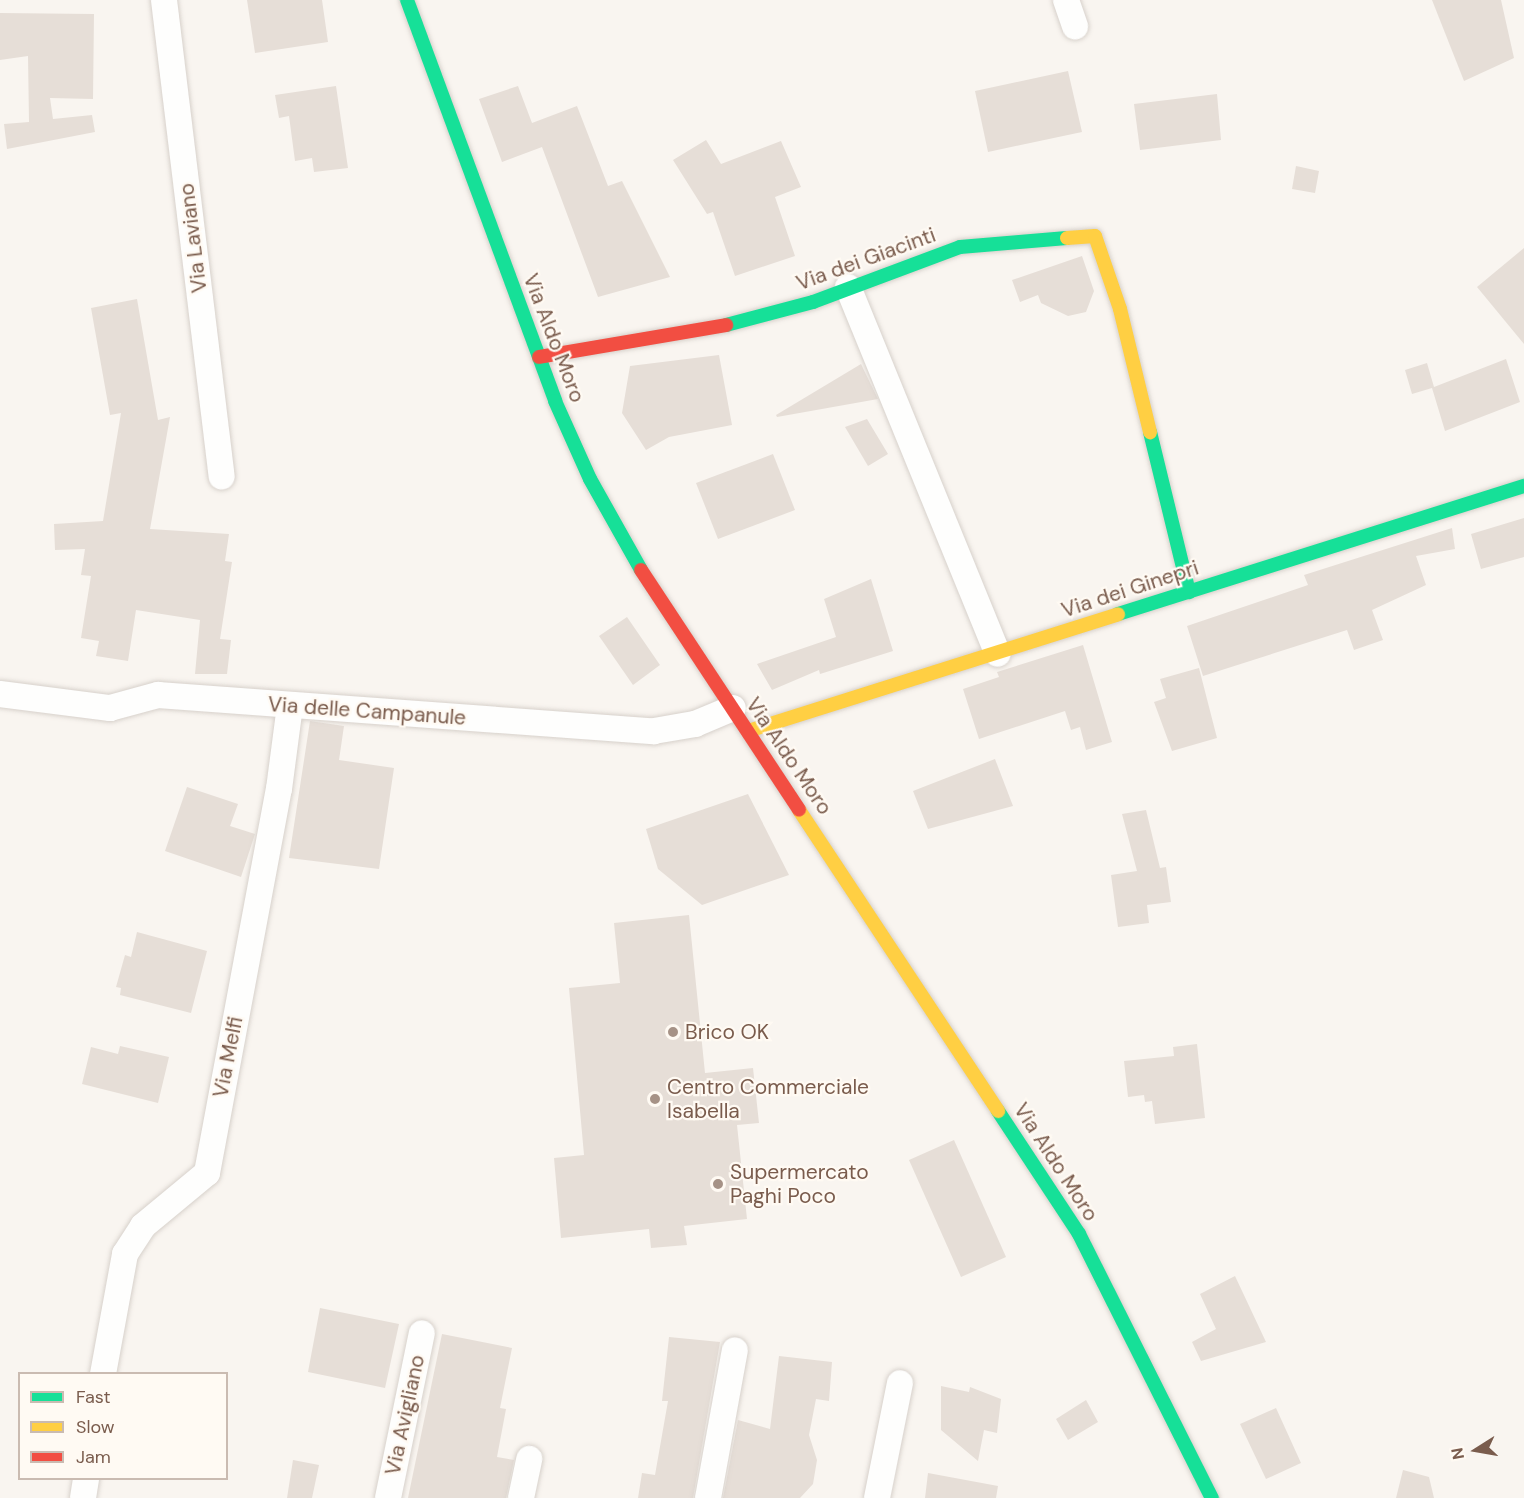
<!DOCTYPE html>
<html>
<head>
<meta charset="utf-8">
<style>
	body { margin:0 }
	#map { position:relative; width:1524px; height:1498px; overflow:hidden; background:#f9f5f0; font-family:"DM Sans",sans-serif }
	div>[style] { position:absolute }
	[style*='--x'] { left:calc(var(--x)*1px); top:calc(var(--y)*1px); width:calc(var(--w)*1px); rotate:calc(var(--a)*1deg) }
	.building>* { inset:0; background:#e6ded7 }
	.roads { filter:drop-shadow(0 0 2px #d7d1cb) drop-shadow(0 0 2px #d7d1cb) }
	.street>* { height:26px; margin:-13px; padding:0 13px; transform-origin:13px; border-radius:13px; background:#fefefd }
	.fast>* { height:14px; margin:-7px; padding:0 7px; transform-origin:7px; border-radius:7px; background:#16e098 }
	.slow>* { height:14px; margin:-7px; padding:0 7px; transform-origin:7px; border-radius:7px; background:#ffcf43 }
	.jam>* { height:14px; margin:-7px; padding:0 7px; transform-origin:7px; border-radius:7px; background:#f24e42 }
	.dots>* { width:16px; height:16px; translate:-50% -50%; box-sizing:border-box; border:3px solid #fffaf3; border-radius:50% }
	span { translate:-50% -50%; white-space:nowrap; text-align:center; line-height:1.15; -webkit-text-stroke:4.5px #fffaf3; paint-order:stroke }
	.street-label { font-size:21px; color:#7a5c4d }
	.poi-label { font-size:21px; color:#7a5c4d }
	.left { translate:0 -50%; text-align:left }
	.legend { position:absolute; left:18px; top:1372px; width:210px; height:108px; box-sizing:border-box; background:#fffaf3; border:2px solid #cabbb1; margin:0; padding:8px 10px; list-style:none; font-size:18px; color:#7a5c4d }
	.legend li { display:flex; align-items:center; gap:12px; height:30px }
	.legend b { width:30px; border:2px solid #cabbb1 }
	.north { position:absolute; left:1446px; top:1420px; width:60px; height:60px; -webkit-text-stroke:4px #fffaf3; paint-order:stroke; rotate:259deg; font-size:16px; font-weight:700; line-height:24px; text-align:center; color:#7a5c4d }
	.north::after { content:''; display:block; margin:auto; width:21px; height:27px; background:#7a5c4d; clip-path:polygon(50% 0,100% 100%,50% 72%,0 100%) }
</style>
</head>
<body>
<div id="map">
	<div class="building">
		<i style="clip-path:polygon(247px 0,322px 0,328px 42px,255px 53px)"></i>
		<i style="clip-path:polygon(1432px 0,1501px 0,1514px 58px,1464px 81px)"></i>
		<i style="clip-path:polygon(0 13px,94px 14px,93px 99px,50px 98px,53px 119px,92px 115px,95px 132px,7px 149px,4px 124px,29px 122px,28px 56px,0 60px)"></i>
		<i style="clip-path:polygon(1068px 71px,1082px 132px,988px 152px,975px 91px)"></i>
		<i style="clip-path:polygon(336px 86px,348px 168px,314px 172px,312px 158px,295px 161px,289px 116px,279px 118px,275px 95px)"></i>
		<i style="clip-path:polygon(518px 86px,532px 123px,577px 106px,608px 186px,622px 181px,670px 277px,598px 297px,542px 147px,502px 162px,479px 99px)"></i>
		<i style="clip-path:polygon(1217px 94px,1221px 140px,1140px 150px,1134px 104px)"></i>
		<i style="clip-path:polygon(706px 140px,721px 164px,781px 141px,801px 187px,775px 197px,795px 256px,735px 276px,713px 212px,707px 214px,673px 160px)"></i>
		<i style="clip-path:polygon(1296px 166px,1319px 171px,1315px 193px,1292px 189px)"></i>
		<i style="clip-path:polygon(1524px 248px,1524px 344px,1477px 287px)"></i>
		<i style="clip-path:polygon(1082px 256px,1094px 291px,1086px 312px,1068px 316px,1041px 303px,1038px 295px,1020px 302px,1012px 280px)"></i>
		<i style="clip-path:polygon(137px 299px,158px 420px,170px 417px,150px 529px,229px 534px,225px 561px,232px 562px,220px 639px,231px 640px,227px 674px,195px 674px,200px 620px,136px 610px,128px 661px,96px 656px,99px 641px,81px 638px,91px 576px,81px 575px,85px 549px,55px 550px,54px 524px,103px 521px,121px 413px,110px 415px,91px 308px)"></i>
		<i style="clip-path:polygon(719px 355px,732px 425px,669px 437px,646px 450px,622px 413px,630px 366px)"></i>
		<i style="clip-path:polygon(1506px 359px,1520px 402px,1445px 431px,1432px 388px,1412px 394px,1405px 370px,1427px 363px,1434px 387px)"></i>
		<i style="clip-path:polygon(861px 364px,878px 399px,777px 417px,776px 415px)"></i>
		<i style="clip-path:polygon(867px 419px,888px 454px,868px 466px,845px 427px)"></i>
		<i style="clip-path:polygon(773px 454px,795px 510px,718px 539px,696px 483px)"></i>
		<i style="clip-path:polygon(1524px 518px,1524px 557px,1481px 569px,1471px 534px)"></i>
		<i style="clip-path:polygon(1452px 528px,1455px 549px,1416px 556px,1426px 585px,1372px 610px,1383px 640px,1354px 650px,1347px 630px,1203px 676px,1187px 626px,1308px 585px,1304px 575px)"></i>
		<i style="clip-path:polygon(871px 579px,893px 651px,820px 674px,819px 670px,772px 690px,757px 664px,836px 637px,824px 599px)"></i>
		<i style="clip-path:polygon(627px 617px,660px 665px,633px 685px,599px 636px)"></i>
		<i style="clip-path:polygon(1083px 645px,1112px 742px,1086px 750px,1080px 727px,1071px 730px,1065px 711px,979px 739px,963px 689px,999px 677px,997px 672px)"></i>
		<i style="clip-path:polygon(1199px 668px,1217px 738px,1172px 751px,1154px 702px,1166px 698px,1160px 679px)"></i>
		<i style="clip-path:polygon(310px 721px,344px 726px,339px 760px,394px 768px,379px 869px,289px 858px)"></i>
		<i style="clip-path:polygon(995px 759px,1013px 806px,928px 829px,913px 791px)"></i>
		<i style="clip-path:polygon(187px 787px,238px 804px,230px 826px,255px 834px,241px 877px,165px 851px)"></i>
		<i style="clip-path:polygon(748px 794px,789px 875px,702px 905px,658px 869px,646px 829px)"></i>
		<i style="clip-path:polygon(1146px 810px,1160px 868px,1166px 867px,1171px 902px,1147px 905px,1149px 923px,1118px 927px,1111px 875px,1137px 871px,1122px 814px)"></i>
		<i style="clip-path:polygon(689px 915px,705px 1073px,753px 1068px,759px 1123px,737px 1125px,747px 1219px,684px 1226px,687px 1245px,651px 1248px,649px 1229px,561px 1238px,554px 1158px,584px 1155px,569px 988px,620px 983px,614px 923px)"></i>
		<i style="clip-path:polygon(137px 932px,207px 951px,191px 1013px,120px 995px,121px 988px,116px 987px,125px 955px,131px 957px)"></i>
		<i style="clip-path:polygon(1197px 1044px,1205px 1118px,1155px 1124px,1152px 1101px,1145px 1102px,1144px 1095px,1128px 1097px,1124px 1061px,1174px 1056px,1173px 1047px)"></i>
		<i style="clip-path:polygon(120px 1046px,169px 1057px,158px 1103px,82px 1084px,91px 1047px,118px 1054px)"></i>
		<i style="clip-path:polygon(954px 1140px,1006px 1257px,961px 1277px,909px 1160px)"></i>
		<i style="clip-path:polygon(1235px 1276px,1266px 1342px,1201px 1361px,1192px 1342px,1216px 1329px,1200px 1294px)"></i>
		<i style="clip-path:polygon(320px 1308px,399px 1324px,385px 1388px,308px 1372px)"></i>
		<i style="clip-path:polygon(442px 1334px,512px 1348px,500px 1408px,506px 1409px,497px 1457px,514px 1460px,506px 1498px,408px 1498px)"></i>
		<i style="clip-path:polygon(669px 1337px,720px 1342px,693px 1498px,638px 1498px,642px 1473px,655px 1475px,668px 1401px,662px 1401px)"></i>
		<i style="clip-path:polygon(779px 1356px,832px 1362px,829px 1401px,816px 1399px,809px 1435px,817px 1460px,813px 1484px,800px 1498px,723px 1498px,738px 1420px,770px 1429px)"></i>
		<i style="clip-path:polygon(941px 1386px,969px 1392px,970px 1387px,1001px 1399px,997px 1433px,984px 1430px,978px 1461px,941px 1430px)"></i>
		<i style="clip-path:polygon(1086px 1400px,1098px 1422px,1068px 1440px,1056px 1419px)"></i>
		<i style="clip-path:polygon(1276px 1408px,1301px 1463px,1266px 1479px,1240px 1424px)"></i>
		<i style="clip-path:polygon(293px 1460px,319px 1465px,312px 1498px,287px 1498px)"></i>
		<i style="clip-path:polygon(1403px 1470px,1429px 1477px,1434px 1498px,1396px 1498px)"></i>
		<i style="clip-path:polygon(928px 1473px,998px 1486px,996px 1498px,925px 1498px)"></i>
	</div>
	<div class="roads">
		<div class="street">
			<i style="--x:164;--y:0;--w:480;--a:83.1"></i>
			<i style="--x:1066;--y:0;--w:28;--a:71"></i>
			<i style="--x:848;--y:287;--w:396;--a:67.8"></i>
			<i style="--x:0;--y:694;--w:111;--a:7.3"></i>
			<i style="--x:110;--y:708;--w:50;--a:-15.2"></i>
			<i style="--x:158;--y:695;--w:497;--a:4.2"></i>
			<i style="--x:654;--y:731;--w:42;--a:-9.7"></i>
			<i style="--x:695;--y:724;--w:41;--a:-22.8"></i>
			<i style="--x:103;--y:1374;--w:122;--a:-79.6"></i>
			<i style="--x:125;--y:1254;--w:33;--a:-57"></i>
			<i style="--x:143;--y:1226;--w:83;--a:-39.6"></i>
			<i style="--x:207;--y:1173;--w:391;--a:-79.4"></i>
			<i style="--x:279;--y:789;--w:84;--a:-82.5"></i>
			<i style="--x:83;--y:1498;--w:20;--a:-81"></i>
			<i style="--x:388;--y:1498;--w:168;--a:-78.4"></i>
			<i style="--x:521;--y:1498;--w:40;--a:-78"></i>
			<i style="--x:708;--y:1498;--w:150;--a:-79.7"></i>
			<i style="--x:877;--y:1498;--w:117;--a:-78.7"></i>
		</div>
		<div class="fast">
			<i style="--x:407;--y:0;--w:427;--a:69.7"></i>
			<i style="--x:555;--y:401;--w:85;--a:65.8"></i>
			<i style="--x:590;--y:479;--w:104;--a:60.7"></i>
			<i style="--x:726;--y:325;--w:90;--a:-14.8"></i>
			<i style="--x:813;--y:302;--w:157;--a:-20.5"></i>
			<i style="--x:960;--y:247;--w:107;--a:-4.8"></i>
			<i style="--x:1150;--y:432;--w:165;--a:76.3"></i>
			<i style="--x:1118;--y:614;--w:426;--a:-17.5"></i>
			<i style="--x:998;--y:1111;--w:147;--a:56.6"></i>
			<i style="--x:1079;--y:1234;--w:296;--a:63.3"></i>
		</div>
		<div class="slow">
			<i style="--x:1067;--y:238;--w:28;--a:-4"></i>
			<i style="--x:1095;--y:236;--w:77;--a:71.1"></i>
			<i style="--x:1120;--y:309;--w:127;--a:76.3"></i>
			<i style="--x:748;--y:731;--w:388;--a:-17.5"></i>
			<i style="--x:799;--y:810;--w:361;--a:56.5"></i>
		</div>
		<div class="jam">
			<i style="--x:539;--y:357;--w:190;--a:-9.7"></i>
			<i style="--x:641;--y:570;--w:287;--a:56.6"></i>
		</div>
	</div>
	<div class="dots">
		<i style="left:673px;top:1032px;background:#a69286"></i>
		<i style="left:655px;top:1099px;background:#a69286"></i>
		<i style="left:718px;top:1184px;background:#a69286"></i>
	</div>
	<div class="street-label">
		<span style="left:193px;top:238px;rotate:-97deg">Via Laviano</span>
		<span style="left:866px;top:259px;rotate:-20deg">Via dei Giacinti</span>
		<span style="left:554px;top:338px;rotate:69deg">Via Aldo Moro</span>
		<span style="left:1130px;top:589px;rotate:-18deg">Via dei Ginepri</span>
		<span style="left:367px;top:711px;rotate:4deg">Via delle Campanule</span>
		<span style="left:789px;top:756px;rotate:56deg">Via Aldo Moro</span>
		<span style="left:228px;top:1057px;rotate:-79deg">Via Melfi</span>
		<span style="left:1056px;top:1162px;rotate:57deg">Via Aldo Moro</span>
		<span style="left:405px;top:1415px;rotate:-78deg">Via Avigliano</span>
	</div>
	<div class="poi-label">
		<span class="left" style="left:685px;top:1032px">Brico OK</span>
		<span class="left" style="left:667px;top:1099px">Centro Commerciale<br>Isabella</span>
		<span class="left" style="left:730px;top:1184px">Supermercato<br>Paghi Poco</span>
	</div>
	<ul class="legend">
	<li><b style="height:8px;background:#16e098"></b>Fast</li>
	<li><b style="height:8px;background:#ffcf43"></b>Slow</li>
	<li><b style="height:8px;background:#f24e42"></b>Jam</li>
	</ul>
	<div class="north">N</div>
</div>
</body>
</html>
